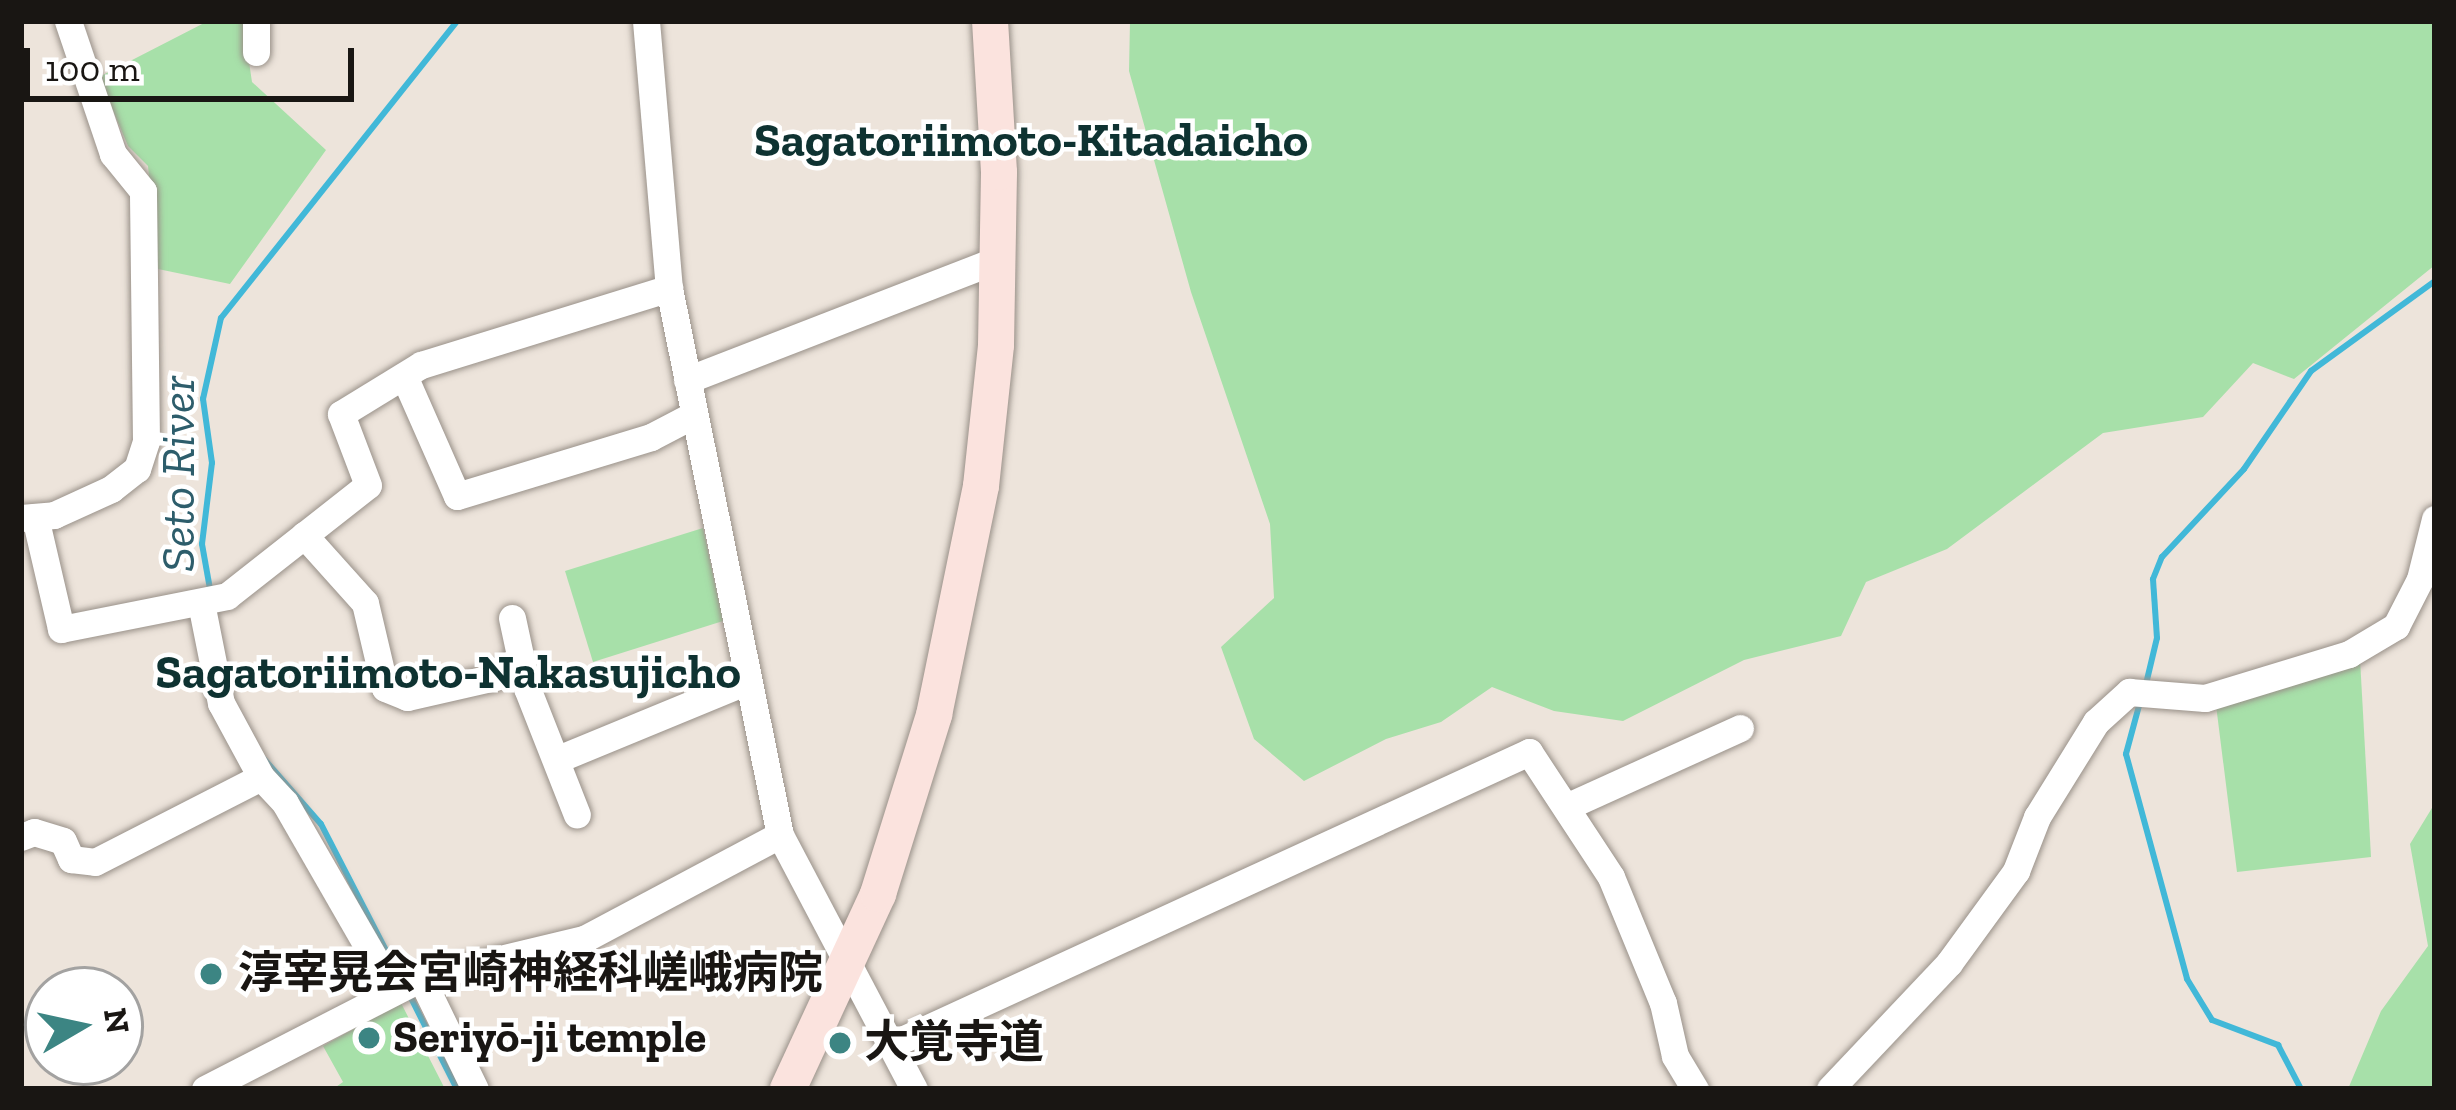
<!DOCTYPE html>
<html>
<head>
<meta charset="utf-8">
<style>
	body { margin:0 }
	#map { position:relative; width:2456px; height:1110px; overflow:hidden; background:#ede4db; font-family:"Zilla Slab","Noto Sans JP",serif }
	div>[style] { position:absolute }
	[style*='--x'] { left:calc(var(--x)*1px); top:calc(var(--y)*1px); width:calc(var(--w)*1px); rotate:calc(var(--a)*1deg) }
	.green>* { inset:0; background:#a7e0a9 }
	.stream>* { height:6px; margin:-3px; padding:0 3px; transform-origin:3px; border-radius:3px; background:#41b8d8 }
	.roads { filter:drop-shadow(0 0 3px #999189) drop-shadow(0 0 3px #999189) }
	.street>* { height:27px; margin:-13.5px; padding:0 13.5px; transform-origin:13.5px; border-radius:13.5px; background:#fff }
	.secondary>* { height:36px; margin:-18px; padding:0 18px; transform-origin:18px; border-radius:18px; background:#fbe3de }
	.dots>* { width:33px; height:33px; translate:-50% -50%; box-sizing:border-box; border:6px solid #fff; border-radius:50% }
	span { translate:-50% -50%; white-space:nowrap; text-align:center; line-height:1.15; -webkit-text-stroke:9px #fff; paint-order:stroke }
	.poi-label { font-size:45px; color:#191613; font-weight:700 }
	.left { translate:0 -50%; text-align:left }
	.neighbourhood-label { font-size:48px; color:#0e3231; font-weight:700 }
	.water-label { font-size:48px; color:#2d5d6b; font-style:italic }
	.frame { position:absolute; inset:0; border:24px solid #191613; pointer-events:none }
	.north { position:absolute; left:24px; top:966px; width:120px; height:120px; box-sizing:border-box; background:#fff; border:3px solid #a3a2a1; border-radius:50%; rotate:81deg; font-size:33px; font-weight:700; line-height:48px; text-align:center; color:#191613 }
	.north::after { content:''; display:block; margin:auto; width:42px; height:54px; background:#3c8583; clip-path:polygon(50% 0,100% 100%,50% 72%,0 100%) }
	.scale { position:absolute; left:24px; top:48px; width:330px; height:54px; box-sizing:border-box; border:6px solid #191613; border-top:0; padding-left:15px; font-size:36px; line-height:42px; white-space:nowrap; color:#191613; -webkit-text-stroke:9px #fff; paint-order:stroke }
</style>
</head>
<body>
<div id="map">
	<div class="green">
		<i style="clip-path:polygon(208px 21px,243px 21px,252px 82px,326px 150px,230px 284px,158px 269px,148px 166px,128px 146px,99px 77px)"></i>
		<i style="clip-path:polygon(1130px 21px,2435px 21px,2435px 265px,2294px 379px,2253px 363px,2203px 417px,2103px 433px,1947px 549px,1866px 582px,1841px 636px,1744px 660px,1623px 721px,1554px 711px,1492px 687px,1441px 722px,1386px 739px,1304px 781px,1254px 739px,1221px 647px,1274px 598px,1270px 524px,1191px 292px,1129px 71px)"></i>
		<i style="clip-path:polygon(703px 528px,723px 621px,593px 662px,565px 571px)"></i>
		<i style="clip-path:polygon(2360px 659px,2371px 857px,2237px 872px,2216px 705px)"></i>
		<i style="clip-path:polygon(2435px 803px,2435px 1089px,2348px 1089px,2381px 1011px,2428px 946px,2410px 844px)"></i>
		<i style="clip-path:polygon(401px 1003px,445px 1089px,333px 1089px,343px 1082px,323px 1046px)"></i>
	</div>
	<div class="stream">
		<i style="--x:210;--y:589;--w:46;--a:-100.1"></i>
		<i style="--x:202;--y:544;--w:82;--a:-83"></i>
		<i style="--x:212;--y:463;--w:65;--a:-98"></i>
		<i style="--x:203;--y:399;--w:83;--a:-77.5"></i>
		<i style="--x:221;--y:318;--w:379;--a:-51.5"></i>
		<i style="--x:2146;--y:684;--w:47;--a:-76.6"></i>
		<i style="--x:2157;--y:638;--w:59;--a:-93.9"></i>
		<i style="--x:2153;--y:579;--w:24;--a:-68"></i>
		<i style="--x:2162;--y:557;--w:120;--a:-47"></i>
		<i style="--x:2244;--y:469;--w:119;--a:-55.6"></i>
		<i style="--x:2311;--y:371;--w:153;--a:-36"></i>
		<i style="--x:2140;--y:702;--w:54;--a:105.1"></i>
		<i style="--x:2126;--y:754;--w:233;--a:74.8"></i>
		<i style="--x:2187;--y:979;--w:48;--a:58.6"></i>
		<i style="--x:2212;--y:1020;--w:71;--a:20.7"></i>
		<i style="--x:2278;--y:1045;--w:50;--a:62.4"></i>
		<i style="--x:264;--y:759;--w:86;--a:48.8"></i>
		<i style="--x:321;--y:824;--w:164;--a:62.8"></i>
		<i style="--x:408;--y:992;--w:109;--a:63.2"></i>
	</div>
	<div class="roads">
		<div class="street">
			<i style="--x:646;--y:21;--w:268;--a:85.1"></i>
			<i style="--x:669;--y:288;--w:558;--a:78.53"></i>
			<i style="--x:780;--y:835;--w:287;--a:62.2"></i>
			<i style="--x:256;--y:52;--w:31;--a:-90"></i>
			<i style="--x:404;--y:376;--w:131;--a:66.2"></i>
			<i style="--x:457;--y:496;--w:203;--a:-16.9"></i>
			<i style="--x:651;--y:437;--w:47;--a:-27.6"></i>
			<i style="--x:687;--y:380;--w:332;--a:-21.2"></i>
			<i style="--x:35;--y:517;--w:115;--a:76.9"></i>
			<i style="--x:61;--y:629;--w:169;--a:-11.2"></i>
			<i style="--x:227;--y:596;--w:179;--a:-38.2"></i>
			<i style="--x:368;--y:485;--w:76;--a:-110.8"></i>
			<i style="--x:341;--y:414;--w:94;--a:-31.5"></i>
			<i style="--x:421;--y:365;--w:260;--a:-17.2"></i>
			<i style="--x:21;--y:518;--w:33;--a:-5"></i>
			<i style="--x:54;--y:515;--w:63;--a:-24.5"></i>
			<i style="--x:111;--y:489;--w:33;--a:-38"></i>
			<i style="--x:137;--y:469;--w:29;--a:-72"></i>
			<i style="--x:146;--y:441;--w:250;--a:-90.7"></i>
			<i style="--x:143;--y:191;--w:48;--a:-129"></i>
			<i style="--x:113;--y:154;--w:140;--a:-108.7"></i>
			<i style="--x:304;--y:535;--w:91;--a:48.1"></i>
			<i style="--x:365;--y:603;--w:87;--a:76.8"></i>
			<i style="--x:385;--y:688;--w:24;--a:22"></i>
			<i style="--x:407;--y:697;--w:90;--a:-12.8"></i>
			<i style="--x:495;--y:677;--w:29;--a:-38"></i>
			<i style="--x:201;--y:603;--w:102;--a:78.7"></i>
			<i style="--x:221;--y:703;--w:84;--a:61.6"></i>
			<i style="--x:512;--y:618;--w:72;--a:77.9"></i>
			<i style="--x:527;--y:688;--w:136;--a:68.5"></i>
			<i style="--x:558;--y:759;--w:204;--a:-22.4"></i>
			<i style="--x:1566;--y:807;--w:191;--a:-24.4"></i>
			<i style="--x:21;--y:837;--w:14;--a:-21"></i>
			<i style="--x:34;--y:832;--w:30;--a:17"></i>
			<i style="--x:63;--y:841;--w:20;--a:66"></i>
			<i style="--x:71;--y:859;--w:24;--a:7"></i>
			<i style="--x:95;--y:862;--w:186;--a:-27.1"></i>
			<i style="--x:261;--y:777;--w:35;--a:47"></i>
			<i style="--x:285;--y:803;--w:217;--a:60.1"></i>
			<i style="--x:421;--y:978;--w:168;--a:-13.5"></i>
			<i style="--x:584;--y:939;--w:222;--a:-28"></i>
			<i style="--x:893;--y:1044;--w:700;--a:-24.66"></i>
			<i style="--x:1529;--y:752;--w:149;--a:56.7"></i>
			<i style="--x:1611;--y:877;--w:136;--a:67.6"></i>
			<i style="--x:1663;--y:1003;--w:54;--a:77.2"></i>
			<i style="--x:1675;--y:1056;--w:39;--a:59"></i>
			<i style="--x:205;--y:1089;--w:243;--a:-27.2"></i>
			<i style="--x:421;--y:978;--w:123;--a:64.1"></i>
			<i style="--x:1830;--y:1089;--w:173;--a:-46.6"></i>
			<i style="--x:1949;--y:963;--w:114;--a:-53.9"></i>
			<i style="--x:2016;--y:871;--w:58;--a:-68.7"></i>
			<i style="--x:2037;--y:817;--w:112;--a:-58.2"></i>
			<i style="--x:2096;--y:722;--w:45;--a:-42.3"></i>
			<i style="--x:2129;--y:692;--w:76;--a:4.5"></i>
			<i style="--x:2205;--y:698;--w:151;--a:-17"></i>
			<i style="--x:2349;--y:654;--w:55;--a:-30.8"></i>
			<i style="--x:2396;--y:626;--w:53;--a:-62.9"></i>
			<i style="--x:2420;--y:579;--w:62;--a:-76"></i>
		</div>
		<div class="secondary">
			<i style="--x:788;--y:1089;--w:215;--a:-65.2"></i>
			<i style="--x:878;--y:894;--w:188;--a:-72.6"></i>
			<i style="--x:934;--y:715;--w:234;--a:-78.4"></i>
			<i style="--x:981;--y:486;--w:142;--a:-83.9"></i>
			<i style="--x:996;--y:345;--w:173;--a:-89"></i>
			<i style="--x:999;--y:172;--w:151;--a:-93.4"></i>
		</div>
	</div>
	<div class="dots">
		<i style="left:211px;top:974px;background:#3c8583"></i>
		<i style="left:369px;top:1038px;background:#3c8583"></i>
		<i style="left:840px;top:1043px;background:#3c8583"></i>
	</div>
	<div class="poi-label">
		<span class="left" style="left:238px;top:974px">淳宰晃会宮崎神経科嵯峨病院</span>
		<span class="left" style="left:393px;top:1038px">Seriyō-ji temple</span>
		<span class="left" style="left:864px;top:1043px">大覚寺道</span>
	</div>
	<div class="neighbourhood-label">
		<span style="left:1031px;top:140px">Sagatoriimoto-Kitadaicho</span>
		<span style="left:448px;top:672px">Sagatoriimoto-Nakasujicho</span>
	</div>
	<div class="water-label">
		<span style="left:178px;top:474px;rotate:-90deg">Seto River</span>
	</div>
	<div class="frame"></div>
	<div class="north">N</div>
	<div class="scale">100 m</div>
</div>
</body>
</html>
